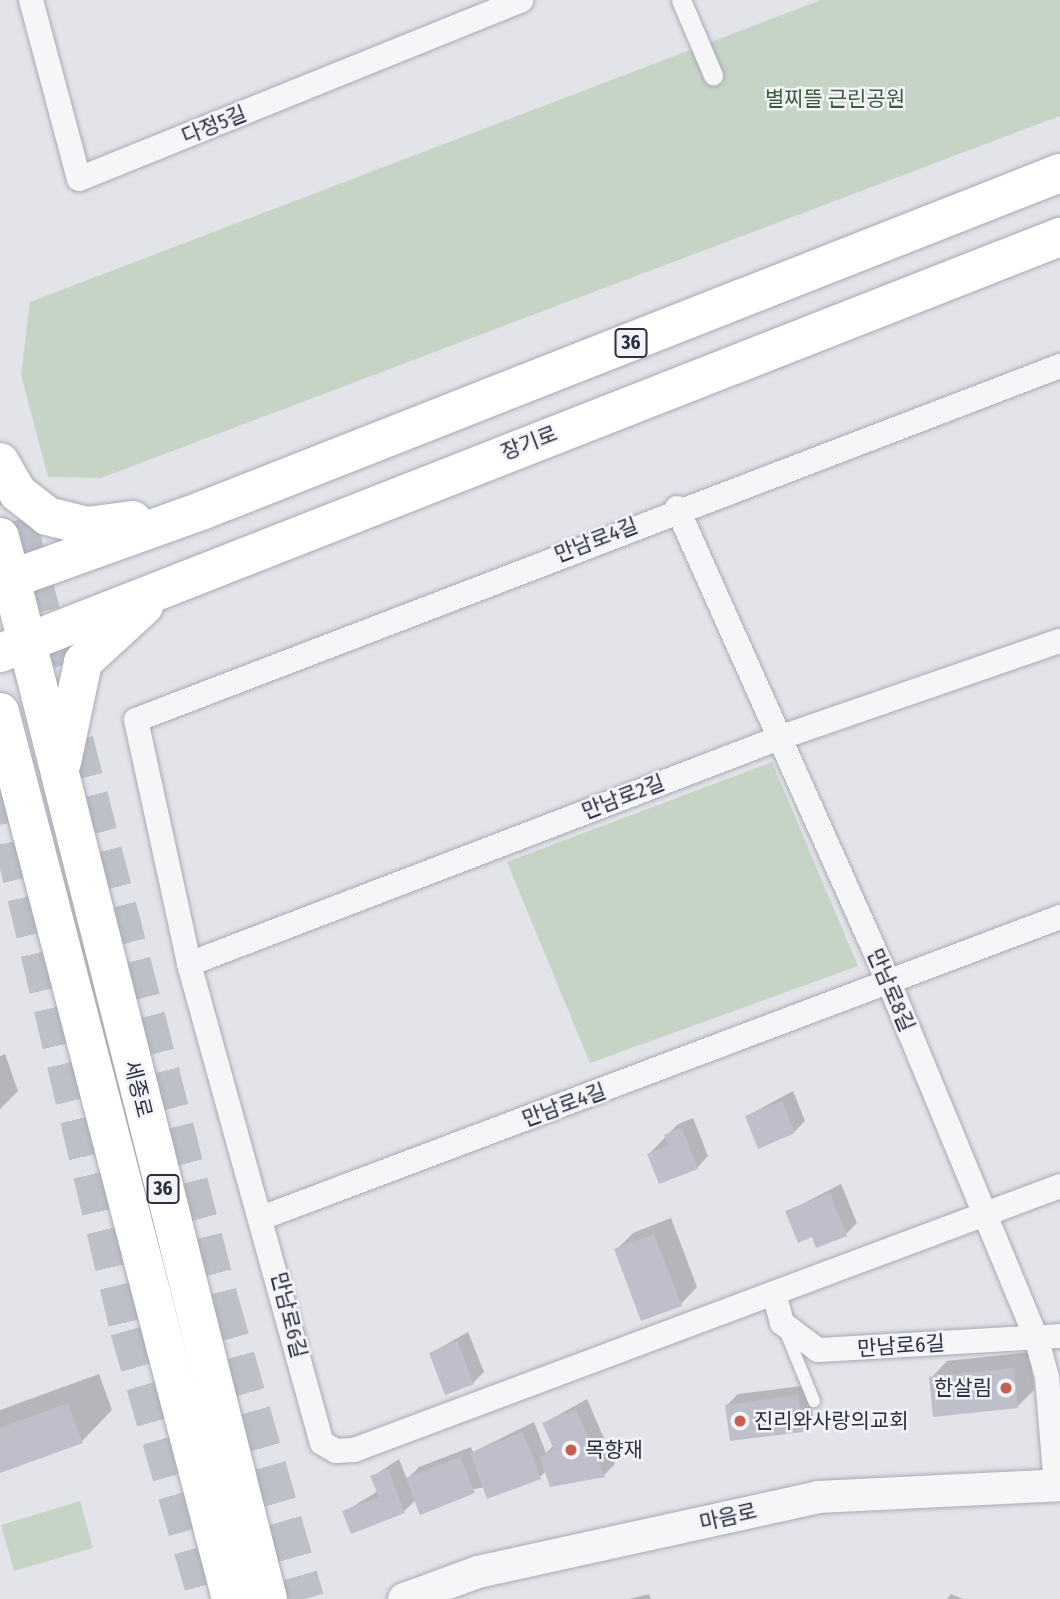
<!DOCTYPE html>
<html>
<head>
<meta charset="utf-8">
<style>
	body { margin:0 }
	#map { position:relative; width:1060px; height:1599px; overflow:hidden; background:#e3e4ea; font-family:"Fira Sans Condensed","Noto Sans KR",sans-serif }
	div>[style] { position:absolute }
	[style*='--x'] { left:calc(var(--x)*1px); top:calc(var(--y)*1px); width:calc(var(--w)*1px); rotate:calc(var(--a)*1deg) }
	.green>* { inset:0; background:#c5d4c5 }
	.shadow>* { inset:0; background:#0003 }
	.building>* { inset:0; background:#bebfca }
	.trunk-tunnel>* { height:38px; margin-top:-19px; transform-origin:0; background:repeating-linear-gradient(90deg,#bec0c8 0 38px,transparent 0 57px) }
	.roads { filter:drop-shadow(0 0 2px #a8aab4) drop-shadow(0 0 2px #a8aab4) }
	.service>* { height:12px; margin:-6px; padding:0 6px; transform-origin:6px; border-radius:6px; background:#f6f6f9 }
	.pedestrian>* { height:19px; margin:-9.5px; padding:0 9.5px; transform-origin:9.5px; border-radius:9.5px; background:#f6f6f9 }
	.minor>* { height:24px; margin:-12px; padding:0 12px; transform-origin:12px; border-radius:12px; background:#f6f6f9 }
	.tertiary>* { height:32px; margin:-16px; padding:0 16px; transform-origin:16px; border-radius:16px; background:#f6f6f9 }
	.primary>* { height:38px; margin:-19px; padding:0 19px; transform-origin:19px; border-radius:19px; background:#fff }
	.trunk>* { height:38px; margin:-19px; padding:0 19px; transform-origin:19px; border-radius:19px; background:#fff }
	.dots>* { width:19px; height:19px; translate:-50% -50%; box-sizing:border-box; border:4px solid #f3f4f8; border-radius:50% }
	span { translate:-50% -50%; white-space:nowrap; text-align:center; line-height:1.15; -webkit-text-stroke:5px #f3f4f8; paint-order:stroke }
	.shield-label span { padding:2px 5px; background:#f3f4f8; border:2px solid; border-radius:5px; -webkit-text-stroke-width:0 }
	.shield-label { font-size:19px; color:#2c2e42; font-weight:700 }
	.park-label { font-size:21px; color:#3a5c3d }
	.street-label { font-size:21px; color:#2c2e42 }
	.poi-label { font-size:21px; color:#2c2e42 }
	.right { translate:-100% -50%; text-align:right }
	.left { translate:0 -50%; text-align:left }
</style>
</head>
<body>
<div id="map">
	<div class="green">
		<i style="clip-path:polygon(821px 0,1060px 0,1060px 116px,101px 478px,48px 477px,21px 375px,30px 302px)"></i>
		<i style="clip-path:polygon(772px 762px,858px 966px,590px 1063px,507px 862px)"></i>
		<i style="clip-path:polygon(80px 1501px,93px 1548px,14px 1571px,1px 1525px)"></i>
	</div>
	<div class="shadow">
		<i style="clip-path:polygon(5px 1054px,18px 1091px,0 1109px,0 1056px)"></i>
		<i style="clip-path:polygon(793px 1091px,805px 1121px,794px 1132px,747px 1116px)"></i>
		<i style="clip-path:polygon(693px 1118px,708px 1156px,697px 1168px,649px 1154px,678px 1124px)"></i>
		<i style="clip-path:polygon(841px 1184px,857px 1223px,846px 1234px,813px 1235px,787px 1212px)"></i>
		<i style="clip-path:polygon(671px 1218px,697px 1287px,681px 1304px,616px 1250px,633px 1233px)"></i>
		<i style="clip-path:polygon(468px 1332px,484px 1372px,473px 1383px,431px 1353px)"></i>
		<i style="clip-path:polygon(1030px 1352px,1034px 1390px,1017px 1407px,931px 1378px,947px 1361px)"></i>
		<i style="clip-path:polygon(99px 1374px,112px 1410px,82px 1441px,0 1471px,0 1410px)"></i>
		<i style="clip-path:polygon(809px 1385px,813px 1419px,802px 1430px,727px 1405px,738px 1394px)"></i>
		<i style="clip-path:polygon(587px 1399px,615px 1464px,604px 1475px,546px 1471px,540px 1477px,416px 1500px,404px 1511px,344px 1512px,378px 1491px,372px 1477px,399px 1459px,407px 1479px,419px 1467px,471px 1447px,473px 1452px,534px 1422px,546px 1453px,554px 1445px,544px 1423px)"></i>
		<i style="clip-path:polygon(649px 1594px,651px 1599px,629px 1599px)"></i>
		<i style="clip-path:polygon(951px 1594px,963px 1599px,947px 1599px)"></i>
	</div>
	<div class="building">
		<i style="clip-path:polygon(782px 1101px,795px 1133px,758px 1149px,745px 1116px)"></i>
		<i style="clip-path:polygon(682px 1128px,698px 1169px,659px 1184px,647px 1154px,669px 1145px,664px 1135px)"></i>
		<i style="clip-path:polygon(830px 1193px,847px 1236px,816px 1248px,812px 1237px,798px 1243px,785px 1211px)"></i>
		<i style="clip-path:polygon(654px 1234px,682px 1306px,641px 1321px,614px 1249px)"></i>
		<i style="clip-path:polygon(457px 1341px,474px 1384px,445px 1395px,429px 1353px)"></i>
		<i style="clip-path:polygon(1014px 1368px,1018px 1408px,933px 1417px,929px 1377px)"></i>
		<i style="clip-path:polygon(798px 1395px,803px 1432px,730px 1441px,725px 1405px)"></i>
		<i style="clip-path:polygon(68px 1403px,83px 1443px,0 1473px,0 1428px)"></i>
		<i style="clip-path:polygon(576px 1409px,605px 1477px,550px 1487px,540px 1457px,554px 1449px,542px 1423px)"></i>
		<i style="clip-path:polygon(523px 1432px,541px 1479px,487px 1499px,470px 1453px)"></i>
		<i style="clip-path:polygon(460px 1457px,475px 1493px,420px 1515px,406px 1478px)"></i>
		<i style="clip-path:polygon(388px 1469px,405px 1513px,351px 1534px,342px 1511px,379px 1497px,370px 1476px)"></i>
	</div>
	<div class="trunk-tunnel">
		<i style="--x:3;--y:465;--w:865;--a:75.47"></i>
		<i style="--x:220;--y:1302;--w:309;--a:74"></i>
		<i style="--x:0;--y:786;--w:559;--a:76.66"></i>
		<i style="--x:129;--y:1330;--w:280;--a:73.8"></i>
	</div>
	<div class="roads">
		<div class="service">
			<i style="--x:785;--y:1330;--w:77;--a:67.8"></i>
		</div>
		<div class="pedestrian">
			<i style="--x:681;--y:0;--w:82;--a:66.9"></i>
		</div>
		<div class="minor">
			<i style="--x:31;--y:0;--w:185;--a:75"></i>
			<i style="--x:79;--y:179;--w:477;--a:-22"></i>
			<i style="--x:1060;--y:366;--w:989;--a:159.04"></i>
			<i style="--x:136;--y:720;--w:250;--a:77.7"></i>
			<i style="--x:189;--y:964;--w:497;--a:74.5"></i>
			<i style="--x:322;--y:1443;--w:16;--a:30"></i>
			<i style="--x:336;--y:1451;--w:18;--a:-3"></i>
			<i style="--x:354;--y:1450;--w:754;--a:-20.5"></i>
			<i style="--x:677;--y:508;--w:522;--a:65.94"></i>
			<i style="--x:890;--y:985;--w:381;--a:67.5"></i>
			<i style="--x:1036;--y:1337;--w:41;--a:74.6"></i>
			<i style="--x:1047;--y:1377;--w:109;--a:85.3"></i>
			<i style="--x:189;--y:964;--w:635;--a:-20.95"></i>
			<i style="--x:782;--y:737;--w:294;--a:-19.1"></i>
			<i style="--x:264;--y:1217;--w:851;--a:-20.65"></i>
			<i style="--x:774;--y:1293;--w:31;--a:75"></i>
			<i style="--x:782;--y:1323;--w:45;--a:36.9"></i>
			<i style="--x:818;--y:1350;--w:242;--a:-3.3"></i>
		</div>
		<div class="tertiary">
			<i style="--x:404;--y:1599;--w:79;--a:-20"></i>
			<i style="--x:478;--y:1572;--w:348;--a:-12.4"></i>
			<i style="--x:818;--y:1497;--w:242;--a:-2.8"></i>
		</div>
		<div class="primary">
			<i style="--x:0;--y:462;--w:36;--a:60"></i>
			<i style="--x:18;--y:493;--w:37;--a:38"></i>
			<i style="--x:47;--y:516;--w:41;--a:14"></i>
			<i style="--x:87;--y:526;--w:46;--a:-7.4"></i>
			<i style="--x:11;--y:579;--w:1052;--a:75.86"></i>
			<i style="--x:0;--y:583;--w:214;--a:-19.7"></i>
			<i style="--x:201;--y:511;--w:923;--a:-21.48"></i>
			<i style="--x:0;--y:653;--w:1139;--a:-21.43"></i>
			<i style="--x:0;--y:712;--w:917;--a:75.4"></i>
			<i style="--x:62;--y:762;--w:102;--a:-78.1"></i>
			<i style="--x:83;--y:662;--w:83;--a:-42.6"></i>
		</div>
		<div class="trunk">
			<i style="--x:0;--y:537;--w:43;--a:75.3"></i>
		</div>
	</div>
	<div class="dots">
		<i style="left:1006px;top:1388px;background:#c65f52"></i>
		<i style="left:740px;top:1421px;background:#c65f52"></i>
		<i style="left:571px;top:1450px;background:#c65f52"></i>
	</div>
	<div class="shield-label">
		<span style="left:631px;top:343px">36</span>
		<span style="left:163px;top:1189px">36</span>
	</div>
	<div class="park-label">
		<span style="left:835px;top:99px">별찌뜰 근린공원</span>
	</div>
	<div class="street-label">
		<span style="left:214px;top:125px;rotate:-22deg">다정5길</span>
		<span style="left:529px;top:443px;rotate:-21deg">장기로</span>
		<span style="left:596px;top:540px;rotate:-21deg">만남로4길</span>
		<span style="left:623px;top:797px;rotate:-21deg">만남로2길</span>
		<span style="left:891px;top:990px;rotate:67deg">만남로8길</span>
		<span style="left:138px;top:1089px;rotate:76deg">세종로</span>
		<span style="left:564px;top:1105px;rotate:-20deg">만남로4길</span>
		<span style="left:289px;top:1315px;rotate:76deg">만남로6길</span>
		<span style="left:901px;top:1346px;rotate:-4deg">만남로6길</span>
		<span style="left:728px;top:1517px;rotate:-13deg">마음로</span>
	</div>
	<div class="poi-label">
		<span class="right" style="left:992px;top:1388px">한살림</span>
		<span class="left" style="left:754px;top:1421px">진리와사랑의교회</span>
		<span class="left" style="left:585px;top:1450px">목향재</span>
	</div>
</div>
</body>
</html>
